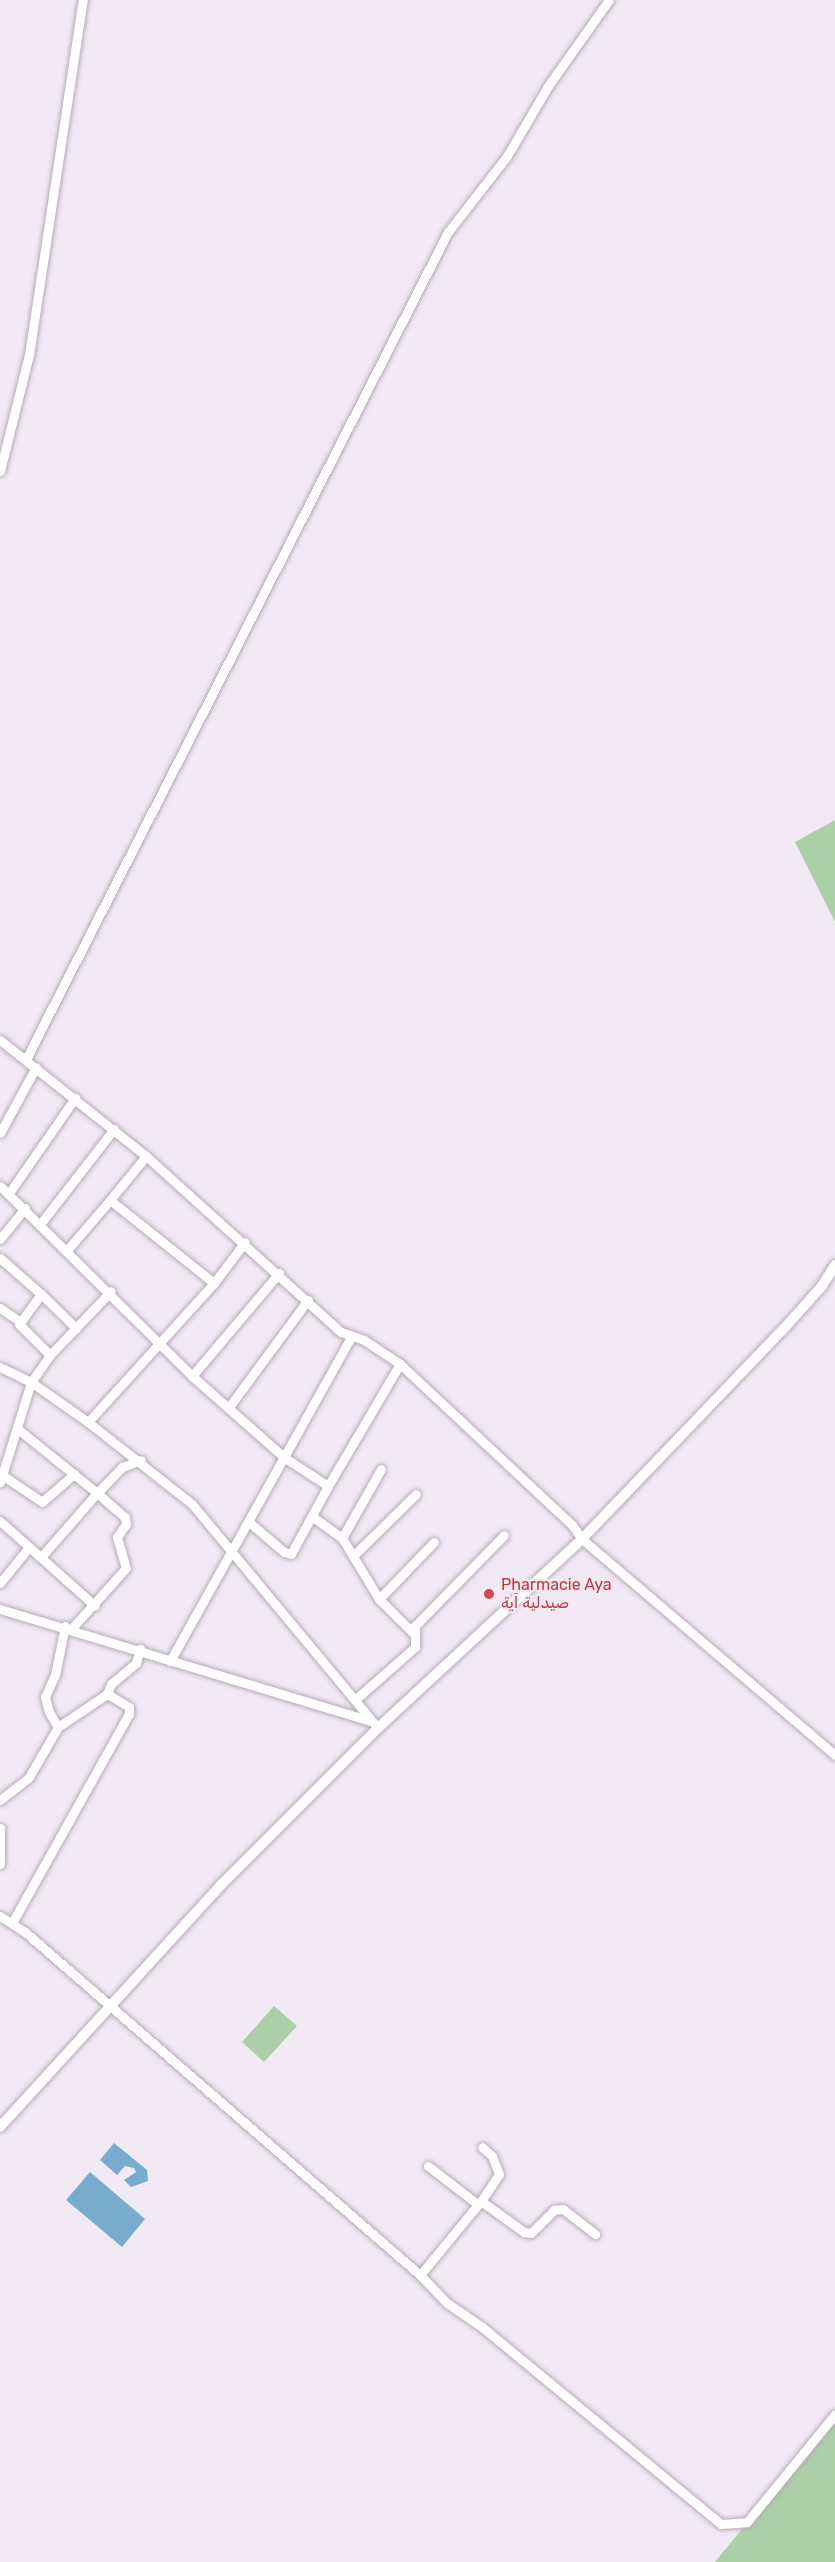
<!DOCTYPE html>
<html>
<head>
<meta charset="utf-8">
<style>
	body { margin:0 }
	#map { position:relative; width:835px; height:2562px; overflow:hidden; background:#f1e9f3; font-family:Rubik,"Noto Naskh Arabic",sans-serif }
	div>[style] { position:absolute }
	[style*='--x'] { left:calc(var(--x)*1px); top:calc(var(--y)*1px); width:calc(var(--w)*1px); rotate:calc(var(--a)*1deg) }
	.green>* { inset:0; background:#accfaa }
	.water>* { inset:0; background:#78acce }
	.roads { filter:drop-shadow(0 0 2px #b4acb5) drop-shadow(0 0 2px #b4acb5) }
	.minor>* { height:9px; margin:-4.5px; padding:0 4.5px; transform-origin:4.5px; border-radius:4.5px; background:#fff }
	.tertiary>* { height:10px; margin:-5px; padding:0 5px; transform-origin:5px; border-radius:5px; background:#fff }
	.dots>* { width:16px; height:16px; translate:-50% -50%; box-sizing:border-box; border:3px solid #f1e9f3; border-radius:50% }
	span { translate:-50% -50%; white-space:nowrap; text-align:center; line-height:1.15; -webkit-text-stroke:4.5px #f1e9f3; paint-order:stroke }
	.health-label { font-size:16px; color:#be3a42 }
	.left { translate:0 -50%; text-align:left }
</style>
</head>
<body>
<div id="map">
	<div class="green">
		<i style="clip-path:polygon(835px 820px,835px 922px,795px 842px)"></i>
		<i style="clip-path:polygon(274px 2006px,297px 2026px,264px 2062px,242px 2042px)"></i>
		<i style="clip-path:polygon(835px 2415px,835px 2562px,715px 2562px)"></i>
	</div>
	<div class="water">
		<i style="clip-path:polygon(114px 2143px,147px 2170px,148px 2181px,131px 2187px,124px 2180px,136px 2172px,134px 2168px,125px 2166px,117px 2175px,100px 2160px)"></i>
		<i style="clip-path:polygon(90px 2172px,145px 2219px,122px 2247px,66px 2200px)"></i>
	</div>
	<div class="roads">
		<div class="minor">
			<i style="--x:0;--y:471;--w:120;--a:-76"></i>
			<i style="--x:29;--y:355;--w:359;--a:-81.4"></i>
			<i style="--x:0;--y:1040;--w:186;--a:38.5"></i>
			<i style="--x:146;--y:1156;--w:263;--a:42.1"></i>
			<i style="--x:341;--y:1332;--w:24;--a:19"></i>
			<i style="--x:364;--y:1340;--w:43;--a:33.7"></i>
			<i style="--x:400;--y:1364;--w:236;--a:43.1"></i>
			<i style="--x:572;--y:1525;--w:17;--a:54"></i>
			<i style="--x:582;--y:1539;--w:333;--a:40.5"></i>
			<i style="--x:26;--y:1059;--w:928;--a:-62.97"></i>
			<i style="--x:448;--y:232;--w:96;--a:-52.2"></i>
			<i style="--x:507;--y:156;--w:81;--a:-59.6"></i>
			<i style="--x:548;--y:86;--w:105;--a:-54.7"></i>
			<i style="--x:0;--y:1133;--w:75;--a:-61.4"></i>
			<i style="--x:0;--y:1186;--w:270;--a:44.7"></i>
			<i style="--x:192;--y:1376;--w:124;--a:41.4"></i>
			<i style="--x:285;--y:1458;--w:51;--a:33.1"></i>
			<i style="--x:328;--y:1486;--w:77;--a:118.6"></i>
			<i style="--x:291;--y:1554;--w:7;--a:-164"></i>
			<i style="--x:284;--y:1552;--w:46;--a:-139.4"></i>
			<i style="--x:9;--y:1193;--w:116;--a:-55.2"></i>
			<i style="--x:110;--y:1200;--w:57;--a:-50.7"></i>
			<i style="--x:41;--y:1223;--w:119;--a:-52.2"></i>
			<i style="--x:0;--y:1239;--w:40;--a:-51"></i>
			<i style="--x:68;--y:1249;--w:65;--a:-49.4"></i>
			<i style="--x:110;--y:1200;--w:133;--a:38.6"></i>
			<i style="--x:214;--y:1283;--w:188;--a:132.2"></i>
			<i style="--x:0;--y:1258;--w:55;--a:41.3"></i>
			<i style="--x:41;--y:1294;--w:37;--a:126"></i>
			<i style="--x:19;--y:1324;--w:44;--a:45"></i>
			<i style="--x:50;--y:1355;--w:33;--a:125"></i>
			<i style="--x:31;--y:1382;--w:105;--a:107.2"></i>
			<i style="--x:214;--y:1283;--w:51;--a:-52.9"></i>
			<i style="--x:41;--y:1294;--w:49;--a:44.2"></i>
			<i style="--x:0;--y:1308;--w:23;--a:34"></i>
			<i style="--x:50;--y:1355;--w:88;--a:-46.4"></i>
			<i style="--x:0;--y:1367;--w:34;--a:26"></i>
			<i style="--x:31;--y:1382;--w:70;--a:35.1"></i>
			<i style="--x:88;--y:1422;--w:132;--a:38.3"></i>
			<i style="--x:192;--y:1504;--w:291;--a:50.3"></i>
			<i style="--x:192;--y:1376;--w:135;--a:-49.8"></i>
			<i style="--x:229;--y:1407;--w:133;--a:-53.6"></i>
			<i style="--x:19;--y:1430;--w:100;--a:38.9"></i>
			<i style="--x:97;--y:1493;--w:36;--a:-46"></i>
			<i style="--x:122;--y:1467;--w:20;--a:-20"></i>
			<i style="--x:2;--y:1475;--w:48;--a:34"></i>
			<i style="--x:42;--y:1502;--w:43;--a:-41.2"></i>
			<i style="--x:328;--y:1486;--w:142;--a:-59.5"></i>
			<i style="--x:313;--y:1517;--w:36;--a:36"></i>
			<i style="--x:342;--y:1538;--w:71;--a:58.8"></i>
			<i style="--x:379;--y:1599;--w:48;--a:45"></i>
			<i style="--x:0;--y:1521;--w:127;--a:41.8"></i>
			<i style="--x:342;--y:1538;--w:79;--a:-60.5"></i>
			<i style="--x:353;--y:1556;--w:88;--a:-44.5"></i>
			<i style="--x:41;--y:1557;--w:85;--a:-48.8"></i>
			<i style="--x:97;--y:1493;--w:37;--a:41"></i>
			<i style="--x:125;--y:1517;--w:7;--a:82"></i>
			<i style="--x:126;--y:1524;--w:16;--a:125"></i>
			<i style="--x:117;--y:1537;--w:32;--a:74"></i>
			<i style="--x:126;--y:1568;--w:81;--a:132"></i>
			<i style="--x:0;--y:1583;--w:46;--a:-51.1"></i>
			<i style="--x:379;--y:1599;--w:79;--a:-46"></i>
			<i style="--x:0;--y:1609;--w:387;--a:16.8"></i>
			<i style="--x:170;--y:1661;--w:373;--a:-60.8"></i>
			<i style="--x:357;--y:1698;--w:77;--a:-41.3"></i>
			<i style="--x:415;--y:1647;--w:21;--a:-90"></i>
			<i style="--x:415;--y:1626;--w:127;--a:-45.6"></i>
			<i style="--x:58;--y:1727;--w:17;--a:-121"></i>
			<i style="--x:49;--y:1712;--w:16;--a:-105"></i>
			<i style="--x:45;--y:1697;--w:24;--a:-66"></i>
			<i style="--x:55;--y:1675;--w:50;--a:-78.5"></i>
			<i style="--x:0;--y:1800;--w:37;--a:-38"></i>
			<i style="--x:29;--y:1777;--w:58;--a:-59.9"></i>
			<i style="--x:58;--y:1727;--w:59;--a:-34"></i>
			<i style="--x:107;--y:1694;--w:11;--a:-68"></i>
			<i style="--x:111;--y:1684;--w:33;--a:-40"></i>
			<i style="--x:136;--y:1663;--w:15;--a:-74"></i>
			<i style="--x:0;--y:1828;--w:36;--a:90"></i>
			<i style="--x:0;--y:1916;--w:30;--a:33"></i>
			<i style="--x:25;--y:1932;--w:523;--a:40.97"></i>
			<i style="--x:420;--y:2275;--w:39;--a:46"></i>
			<i style="--x:447;--y:2303;--w:42;--a:34.4"></i>
			<i style="--x:482;--y:2327;--w:310;--a:39.5"></i>
			<i style="--x:721;--y:2524;--w:26;--a:-4"></i>
			<i style="--x:747;--y:2522;--w:139;--a:-50.8"></i>
			<i style="--x:12;--y:1923;--w:240;--a:-60.8"></i>
			<i style="--x:129;--y:1714;--w:7;--a:-90"></i>
			<i style="--x:129;--y:1707;--w:26;--a:-149"></i>
			<i style="--x:428;--y:2166;--w:61;--a:37.6"></i>
			<i style="--x:481;--y:2201;--w:32;--a:-56"></i>
			<i style="--x:499;--y:2174;--w:19;--a:-111"></i>
			<i style="--x:492;--y:2156;--w:13;--a:-138"></i>
			<i style="--x:420;--y:2275;--w:96;--a:-50.5"></i>
			<i style="--x:481;--y:2201;--w:53;--a:35.8"></i>
			<i style="--x:524;--y:2232;--w:7;--a:8"></i>
			<i style="--x:531;--y:2233;--w:33;--a:-45"></i>
			<i style="--x:554;--y:2210;--w:9;--a:-6"></i>
			<i style="--x:563;--y:2209;--w:41;--a:38"></i>
		</div>
		<div class="tertiary">
			<i style="--x:0;--y:2127;--w:328;--a:-47.6"></i>
			<i style="--x:221;--y:1885;--w:222;--a:-45"></i>
			<i style="--x:378;--y:1728;--w:278;--a:-42.8"></i>
			<i style="--x:582;--y:1539;--w:299;--a:-46.2"></i>
			<i style="--x:789;--y:1323;--w:50;--a:-48.3"></i>
			<i style="--x:822;--y:1286;--w:25;--a:-58"></i>
		</div>
	</div>
	<div class="dots">
		<i style="left:489px;top:1594px;background:#e0444e"></i>
	</div>
	<div class="health-label">
		<span class="left" style="left:501px;top:1594px">Pharmacie Aya<br>صيدلية اَية</span>
	</div>
</div>
</body>
</html>
